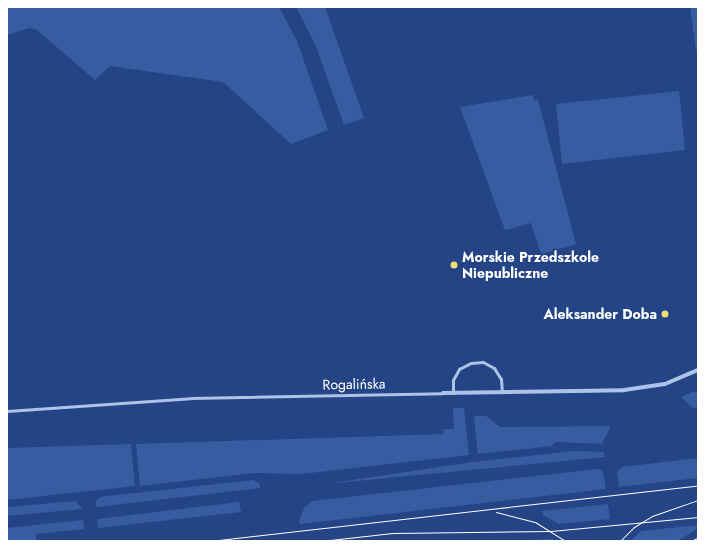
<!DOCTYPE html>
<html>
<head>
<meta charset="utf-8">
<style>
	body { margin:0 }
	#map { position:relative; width:705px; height:548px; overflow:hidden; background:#244485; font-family:Jost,sans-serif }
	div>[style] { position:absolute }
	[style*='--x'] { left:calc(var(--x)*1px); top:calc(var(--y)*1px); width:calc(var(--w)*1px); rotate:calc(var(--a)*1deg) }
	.green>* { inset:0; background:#385ca2 }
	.lane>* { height:3px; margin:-1.5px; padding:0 1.5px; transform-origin:1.5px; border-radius:1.5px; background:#adc2e9 }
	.street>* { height:4px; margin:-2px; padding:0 2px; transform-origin:2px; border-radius:2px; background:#adc2e9 }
	.tram>* { height:1px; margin:-0.5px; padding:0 0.5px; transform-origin:0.5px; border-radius:0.5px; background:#fff }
	.dots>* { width:11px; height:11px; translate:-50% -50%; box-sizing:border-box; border:2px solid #244485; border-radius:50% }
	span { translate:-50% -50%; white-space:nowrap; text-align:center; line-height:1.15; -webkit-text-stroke:3.5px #244485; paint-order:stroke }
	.poi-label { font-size:14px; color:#fff; font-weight:700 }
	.left { translate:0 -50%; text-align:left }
	.right { translate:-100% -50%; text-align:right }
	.street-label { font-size:14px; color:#fff }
	.frame { position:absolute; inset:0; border:8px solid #fff; pointer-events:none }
</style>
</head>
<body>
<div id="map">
	<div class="green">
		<i style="clip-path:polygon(7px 7px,279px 7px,297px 41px,328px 130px,291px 144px,223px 82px,110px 66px,95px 80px,37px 30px,29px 28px,7px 35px)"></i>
		<i style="clip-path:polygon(296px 7px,325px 7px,364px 118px,344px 125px,315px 44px)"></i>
		<i style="clip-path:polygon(690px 7px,698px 7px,698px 50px,696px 50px)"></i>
		<i style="clip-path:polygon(679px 91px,685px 150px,562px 164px,556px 104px)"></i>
		<i style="clip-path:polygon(533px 95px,534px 100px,538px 100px,576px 244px,541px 254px,531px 223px,505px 230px,460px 107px)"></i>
		<i style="clip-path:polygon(694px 391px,698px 394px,698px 405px,694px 409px,681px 397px)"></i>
		<i style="clip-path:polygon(453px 408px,464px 408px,469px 455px,301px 474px,254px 473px,140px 486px,136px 444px,443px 434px,444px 429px,454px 429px)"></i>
		<i style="clip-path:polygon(474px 416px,486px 416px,500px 427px,611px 426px,602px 444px,555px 442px,552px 446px,478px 454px)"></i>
		<i style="clip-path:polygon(131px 444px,135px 486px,7px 500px,7px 448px)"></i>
		<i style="clip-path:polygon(573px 451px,604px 452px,605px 457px,325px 484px,473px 462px)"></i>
		<i style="clip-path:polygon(698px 458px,698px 478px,619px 487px,617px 472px,622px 467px)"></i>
		<i style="clip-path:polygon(598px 469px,603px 472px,606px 489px,300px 524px,299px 521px,304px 508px,312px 501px)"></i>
		<i style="clip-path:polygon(253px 480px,259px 483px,260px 488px,96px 507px,96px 501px,100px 497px)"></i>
		<i style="clip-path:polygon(76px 501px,82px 509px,7px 516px,7px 507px)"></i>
		<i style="clip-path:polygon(239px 502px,241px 512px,98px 528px,97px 519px)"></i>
		<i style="clip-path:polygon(608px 504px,610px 519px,559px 524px,543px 515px,542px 511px)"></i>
		<i style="clip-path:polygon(83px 520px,84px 529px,36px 534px,36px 541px,7px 541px,7px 528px)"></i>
		<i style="clip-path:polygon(698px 525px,698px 528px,678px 541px,630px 541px,641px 531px)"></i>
		<i style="clip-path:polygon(552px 539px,555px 541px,393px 541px,507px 541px)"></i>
	</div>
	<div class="lane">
		<i style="--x:453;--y:393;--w:13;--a:-90"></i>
		<i style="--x:453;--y:380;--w:13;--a:-61"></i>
		<i style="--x:459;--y:369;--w:13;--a:-27"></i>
		<i style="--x:471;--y:363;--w:12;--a:-5"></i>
		<i style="--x:483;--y:362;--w:13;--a:29"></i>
		<i style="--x:494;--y:368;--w:13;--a:58"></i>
		<i style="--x:501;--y:379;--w:13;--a:86"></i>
		<i style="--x:7;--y:411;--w:184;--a:-4"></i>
		<i style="--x:191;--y:398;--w:252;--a:-1.1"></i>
	</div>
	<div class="street">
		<i style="--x:443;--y:393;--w:181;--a:-0.9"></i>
		<i style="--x:624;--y:390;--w:41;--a:-8.3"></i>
		<i style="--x:665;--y:384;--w:36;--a:-23"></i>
	</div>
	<div class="tram">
		<i style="--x:496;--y:512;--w:40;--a:14.4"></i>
		<i style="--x:535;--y:522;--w:36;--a:32"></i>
		<i style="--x:210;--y:541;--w:491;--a:-6.5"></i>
		<i style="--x:321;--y:541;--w:72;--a:-6.3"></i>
		<i style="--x:393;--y:533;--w:158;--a:-0.7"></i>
		<i style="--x:551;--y:531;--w:148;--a:-5.4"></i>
		<i style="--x:620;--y:541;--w:20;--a:-45"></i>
		<i style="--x:634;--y:527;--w:21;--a:-31"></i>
		<i style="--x:652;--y:516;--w:49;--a:-19.2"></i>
		<i style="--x:692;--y:541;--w:7;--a:-34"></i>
	</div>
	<div class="dots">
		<i style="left:454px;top:265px;background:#f3dc71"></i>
		<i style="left:665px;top:314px;background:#f3dc71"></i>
	</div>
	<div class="poi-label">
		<span class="left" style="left:462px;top:265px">Morskie Przedszkole<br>Niepubliczne</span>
		<span class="right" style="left:657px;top:314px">Aleksander Doba</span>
	</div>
	<div class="street-label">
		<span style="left:354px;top:384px;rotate:-1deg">Rogalińska</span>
	</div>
	<div class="frame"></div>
</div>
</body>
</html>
